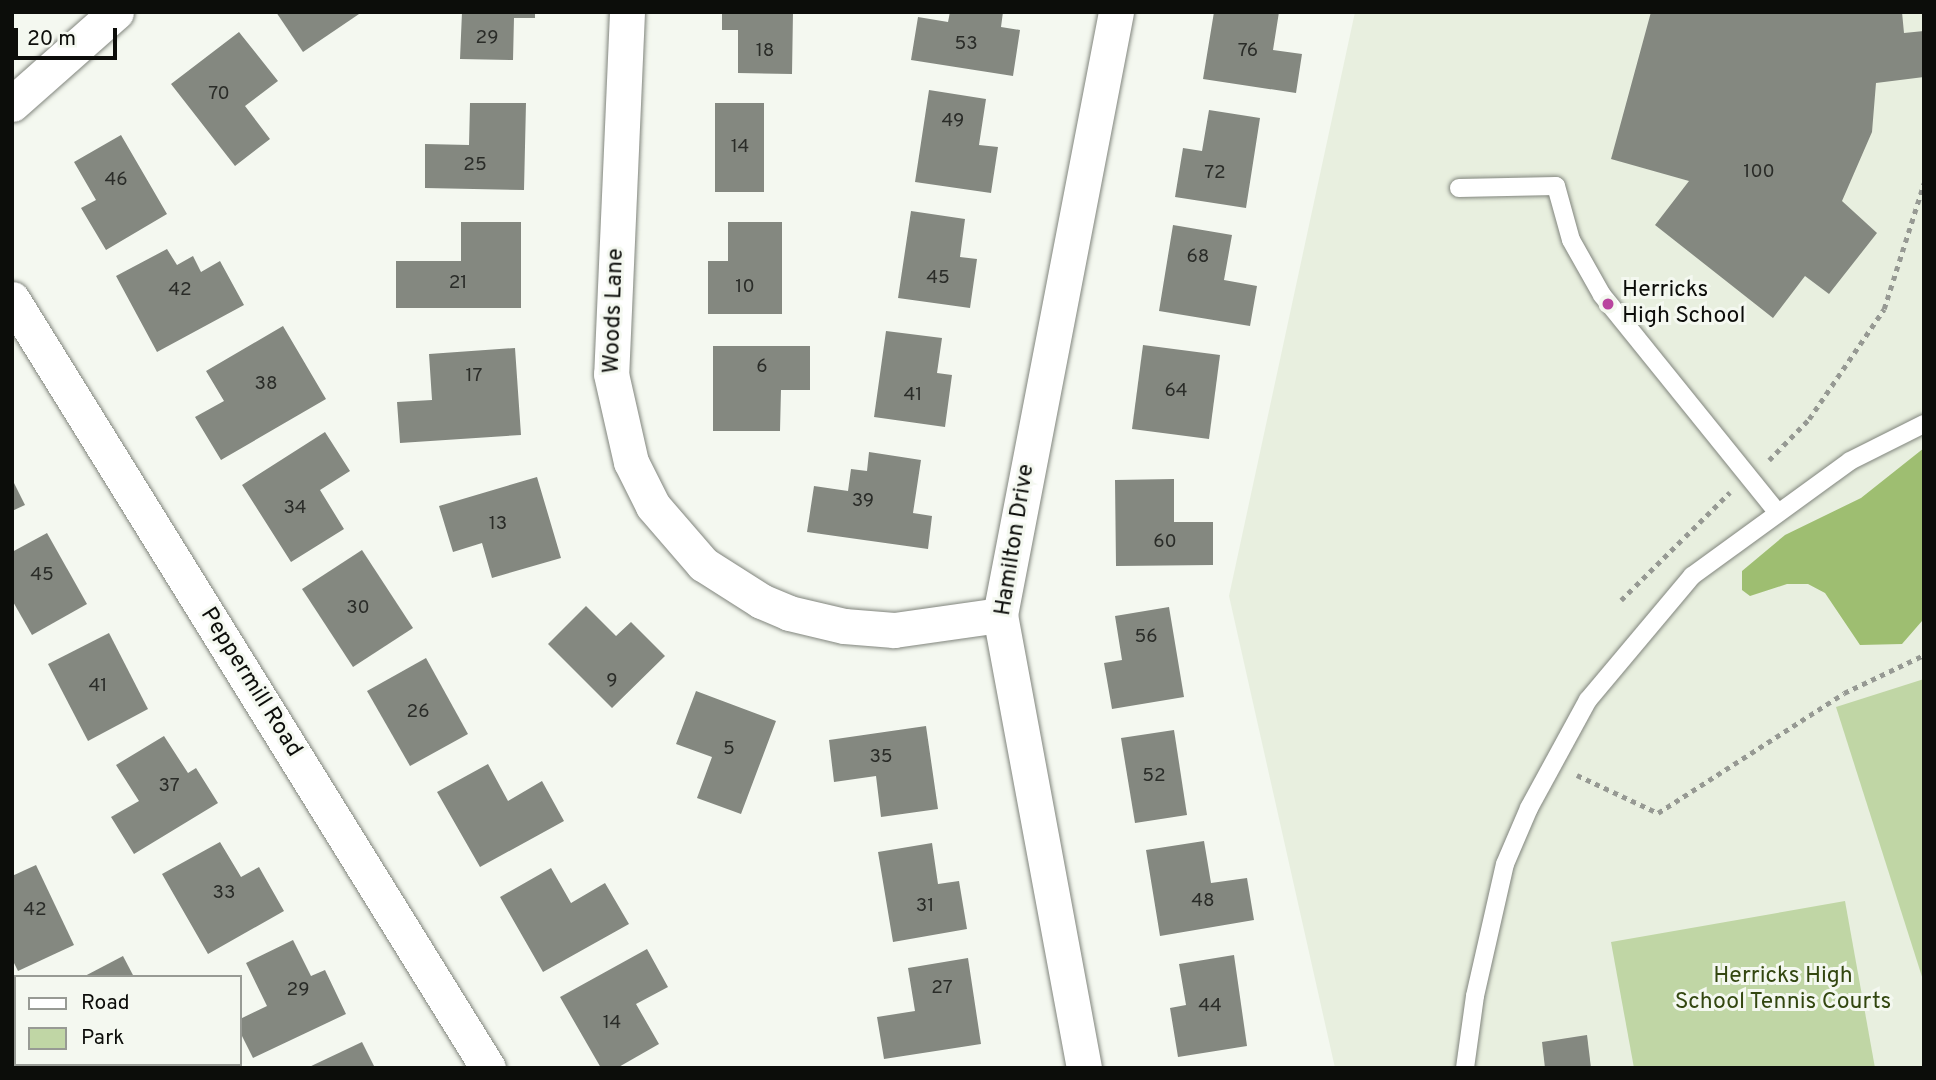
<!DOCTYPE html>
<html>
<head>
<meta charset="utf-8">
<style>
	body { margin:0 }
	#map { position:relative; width:1936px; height:1080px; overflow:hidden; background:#f4f8f0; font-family:Overpass,sans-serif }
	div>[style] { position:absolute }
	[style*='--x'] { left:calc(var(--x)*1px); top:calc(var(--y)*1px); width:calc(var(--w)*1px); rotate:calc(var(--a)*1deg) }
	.built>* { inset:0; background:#e8efdf }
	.green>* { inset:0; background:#c0d6a5 }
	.forest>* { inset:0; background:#9ebe71 }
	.building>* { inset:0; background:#848880 }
	.path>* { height:4.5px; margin-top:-2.25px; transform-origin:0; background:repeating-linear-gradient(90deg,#969993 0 5px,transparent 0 10px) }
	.roads { filter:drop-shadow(0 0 2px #81857d) drop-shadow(0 0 2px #81857d) }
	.service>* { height:18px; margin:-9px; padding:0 9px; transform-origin:9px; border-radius:9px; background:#fff }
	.minor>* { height:35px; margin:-17.5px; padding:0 17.5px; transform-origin:17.5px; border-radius:17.5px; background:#fff }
	.dots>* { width:19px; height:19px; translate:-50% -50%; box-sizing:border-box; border:4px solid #f4f8f0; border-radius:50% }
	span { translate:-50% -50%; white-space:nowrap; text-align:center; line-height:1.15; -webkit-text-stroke:6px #f4f8f0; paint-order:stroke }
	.number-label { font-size:19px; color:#2a2c28 }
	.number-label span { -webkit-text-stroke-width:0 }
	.poi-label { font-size:23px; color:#0c0d0a }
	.left { translate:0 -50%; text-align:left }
	.street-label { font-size:23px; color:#0c0d0a }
	.park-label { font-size:23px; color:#334710 }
	.frame { position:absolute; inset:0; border:14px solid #0c0d0a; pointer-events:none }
	.legend { position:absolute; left:14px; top:975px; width:228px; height:91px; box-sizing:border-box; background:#f4f8f0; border:2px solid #979a94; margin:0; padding:9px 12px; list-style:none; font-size:21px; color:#0c0d0a }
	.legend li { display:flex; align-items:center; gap:14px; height:35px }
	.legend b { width:35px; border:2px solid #979a94 }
	.scale { position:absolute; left:14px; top:28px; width:103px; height:32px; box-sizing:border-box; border:4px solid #0c0d0a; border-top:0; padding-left:9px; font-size:21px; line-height:24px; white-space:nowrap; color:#0c0d0a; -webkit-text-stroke:5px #f4f8f0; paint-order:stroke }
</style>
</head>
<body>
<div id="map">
	<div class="built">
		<i style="clip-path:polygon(1355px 12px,1924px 12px,1924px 1068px,1335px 1068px,1229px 596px)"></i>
	</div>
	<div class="green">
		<i style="clip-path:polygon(1924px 679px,1924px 983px,1836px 707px)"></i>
		<i style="clip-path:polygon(1845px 901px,1875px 1068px,1634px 1068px,1611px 942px)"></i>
	</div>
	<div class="forest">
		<i style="clip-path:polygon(1924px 448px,1922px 621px,1902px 644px,1860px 645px,1825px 593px,1808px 584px,1787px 584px,1750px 596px,1742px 590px,1742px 571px,1785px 535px,1861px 498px)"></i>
	</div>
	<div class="building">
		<i style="clip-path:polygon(276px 12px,362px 12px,303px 52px)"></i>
		<i style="clip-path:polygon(462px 12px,535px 12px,535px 18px,514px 18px,513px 60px,460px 59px)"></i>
		<i style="clip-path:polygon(722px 12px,793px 12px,792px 74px,738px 73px,738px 30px,722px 30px)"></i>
		<i style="clip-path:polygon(950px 12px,1003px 12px,1001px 27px,1020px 30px,1013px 76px,911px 60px,918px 17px,948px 22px)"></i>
		<i style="clip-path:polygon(1214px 12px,1279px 12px,1273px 50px,1302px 54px,1296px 93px,1203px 79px)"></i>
		<i style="clip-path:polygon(1651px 12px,1902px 12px,1904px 33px,1924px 31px,1924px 77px,1876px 83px,1872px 132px,1842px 201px,1877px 233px,1829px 294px,1805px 276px,1773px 318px,1655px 225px,1689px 181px,1611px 159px)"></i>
		<i style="clip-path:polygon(239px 32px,278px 81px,245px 106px,270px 139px,235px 166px,171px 84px)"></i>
		<i style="clip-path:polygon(929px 90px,986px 99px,979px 145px,998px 147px,991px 193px,915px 182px)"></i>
		<i style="clip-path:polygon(470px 103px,526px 103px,524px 190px,425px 188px,425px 144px,469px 145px)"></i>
		<i style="clip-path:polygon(715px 103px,764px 103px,764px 192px,715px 192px)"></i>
		<i style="clip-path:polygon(1209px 110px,1260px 118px,1246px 208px,1175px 197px,1183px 148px,1202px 151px)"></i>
		<i style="clip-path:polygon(121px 135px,167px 214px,106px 250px,81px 208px,96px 200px,74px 162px)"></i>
		<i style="clip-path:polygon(911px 211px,965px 219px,960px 257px,977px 259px,970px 308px,898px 298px)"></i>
		<i style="clip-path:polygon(461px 222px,521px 222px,521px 308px,396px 308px,396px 261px,461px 261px)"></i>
		<i style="clip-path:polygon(728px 222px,782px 222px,782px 314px,708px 314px,708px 261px,728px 261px)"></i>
		<i style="clip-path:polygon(1173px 225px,1232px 235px,1224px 280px,1257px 286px,1250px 326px,1159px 311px)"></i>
		<i style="clip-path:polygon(167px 249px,177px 265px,193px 256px,201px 272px,220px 261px,244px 305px,157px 352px,116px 276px)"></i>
		<i style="clip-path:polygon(283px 326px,326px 399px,221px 460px,195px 417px,224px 401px,206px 371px)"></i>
		<i style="clip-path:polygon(886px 331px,942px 338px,937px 373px,952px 375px,945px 427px,874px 417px)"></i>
		<i style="clip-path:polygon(1143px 345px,1220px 355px,1209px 439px,1132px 429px)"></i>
		<i style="clip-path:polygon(713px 346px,810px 346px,810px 390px,781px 390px,780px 431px,713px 431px)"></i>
		<i style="clip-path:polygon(515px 348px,521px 435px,400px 443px,397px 402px,432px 400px,429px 354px)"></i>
		<i style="clip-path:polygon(325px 432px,350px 471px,320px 490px,344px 529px,291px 562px,242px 485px)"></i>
		<i style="clip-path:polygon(869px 452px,921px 460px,913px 513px,932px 516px,928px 549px,807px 532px,814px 486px,848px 491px,851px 469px,867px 471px)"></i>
		<i style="clip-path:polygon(537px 477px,561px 558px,492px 578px,482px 543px,453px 552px,439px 506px)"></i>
		<i style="clip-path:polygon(12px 479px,25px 505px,12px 511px)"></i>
		<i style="clip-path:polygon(1174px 479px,1174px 522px,1213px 522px,1213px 565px,1116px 566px,1115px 480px)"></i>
		<i style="clip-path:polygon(47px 533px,87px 604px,32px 635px,12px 600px,12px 552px)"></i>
		<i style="clip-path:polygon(362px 550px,413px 628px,353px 667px,302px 589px)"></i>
		<i style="clip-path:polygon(586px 606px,616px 636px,631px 622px,665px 656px,612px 708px,548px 644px)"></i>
		<i style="clip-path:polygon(1169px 607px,1184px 697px,1112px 709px,1104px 663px,1122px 660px,1115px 616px)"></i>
		<i style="clip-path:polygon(109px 633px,148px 709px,88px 741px,48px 664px)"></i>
		<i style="clip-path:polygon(426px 658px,468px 734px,410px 766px,367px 691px)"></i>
		<i style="clip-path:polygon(696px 691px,776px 721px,741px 814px,697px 798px,712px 757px,676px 744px)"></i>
		<i style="clip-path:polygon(926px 726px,938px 809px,881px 817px,876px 776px,834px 782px,829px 740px)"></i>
		<i style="clip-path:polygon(1174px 730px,1187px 815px,1135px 823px,1121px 738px)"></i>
		<i style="clip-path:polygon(164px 736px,188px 773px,196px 768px,218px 803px,134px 854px,111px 817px,139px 801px,116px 765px)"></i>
		<i style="clip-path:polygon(488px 764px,508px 801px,542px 781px,564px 821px,480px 867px,437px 792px)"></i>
		<i style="clip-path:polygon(1204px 841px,1211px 883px,1247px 878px,1254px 920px,1160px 936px,1146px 850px)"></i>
		<i style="clip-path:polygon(220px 842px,241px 877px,259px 867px,284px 911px,208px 954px,162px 874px)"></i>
		<i style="clip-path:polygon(932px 843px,938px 884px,959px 881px,967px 929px,893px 942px,878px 852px)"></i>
		<i style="clip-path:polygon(36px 865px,74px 945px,18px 971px,12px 959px,12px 876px)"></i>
		<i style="clip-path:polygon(551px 868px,571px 903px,605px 883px,629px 924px,543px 972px,500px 897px)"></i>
		<i style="clip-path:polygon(293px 940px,311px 976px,325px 970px,346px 1014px,253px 1058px,240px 1032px,240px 1019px,267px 1006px,246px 963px)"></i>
		<i style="clip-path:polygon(647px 949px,668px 987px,636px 1004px,659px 1044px,617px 1068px,601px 1068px,560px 997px)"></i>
		<i style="clip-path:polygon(1234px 955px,1247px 1046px,1178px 1057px,1170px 1008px,1186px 1005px,1179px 964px)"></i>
		<i style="clip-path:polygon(123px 956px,134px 977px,83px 977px)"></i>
		<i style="clip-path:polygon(968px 958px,981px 1044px,884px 1059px,877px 1017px,915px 1011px,908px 968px)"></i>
		<i style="clip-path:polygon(1587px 1035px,1591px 1068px,1545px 1068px,1542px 1042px)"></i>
		<i style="clip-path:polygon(362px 1042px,375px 1068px,307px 1068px)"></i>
	</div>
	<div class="path">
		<i style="--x:1769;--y:460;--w:57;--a:-45.7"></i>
		<i style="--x:1809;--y:419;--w:133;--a:-55.7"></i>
		<i style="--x:1884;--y:309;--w:132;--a:-72.4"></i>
		<i style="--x:1621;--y:600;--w:153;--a:-44.7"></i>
		<i style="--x:1577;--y:775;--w:89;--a:25.1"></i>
		<i style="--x:1658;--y:813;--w:221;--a:-32.8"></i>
		<i style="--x:1844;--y:693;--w:89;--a:-25.4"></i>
	</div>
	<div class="roads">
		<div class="service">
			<i style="--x:1459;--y:188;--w:97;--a:-1.2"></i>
			<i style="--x:1556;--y:186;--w:56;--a:74.5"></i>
			<i style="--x:1571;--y:240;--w:63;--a:60.6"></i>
			<i style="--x:1602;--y:295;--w:280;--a:51.1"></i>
			<i style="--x:1465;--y:1068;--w:73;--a:-82.1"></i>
			<i style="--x:1475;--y:996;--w:135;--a:-77.2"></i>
			<i style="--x:1505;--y:864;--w:61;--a:-66.8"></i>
			<i style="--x:1529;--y:808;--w:123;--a:-61.4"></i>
			<i style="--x:1588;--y:700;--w:162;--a:-50"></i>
			<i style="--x:1692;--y:576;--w:195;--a:-36"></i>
			<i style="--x:1850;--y:461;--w:83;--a:-26.6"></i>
		</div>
		<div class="minor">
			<i style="--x:627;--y:12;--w:362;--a:92.5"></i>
			<i style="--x:611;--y:374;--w:90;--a:77.2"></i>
			<i style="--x:631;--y:462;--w:49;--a:63.4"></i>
			<i style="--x:653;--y:506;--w:77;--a:49.2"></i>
			<i style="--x:703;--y:564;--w:69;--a:32.5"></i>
			<i style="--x:761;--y:601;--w:30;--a:23"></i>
			<i style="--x:789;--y:613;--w:57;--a:13.3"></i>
			<i style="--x:844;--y:626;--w:50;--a:4.6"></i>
			<i style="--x:894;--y:630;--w:107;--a:-8.1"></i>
			<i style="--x:12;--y:104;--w:139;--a:-41.5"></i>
			<i style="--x:12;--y:299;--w:904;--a:58.24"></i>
			<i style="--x:1084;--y:1068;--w:461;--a:-100.5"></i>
			<i style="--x:1000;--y:615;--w:614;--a:-79.11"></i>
		</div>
	</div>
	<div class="dots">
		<i style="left:1608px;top:304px;background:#b9459f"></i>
	</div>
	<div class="number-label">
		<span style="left:487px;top:39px">29</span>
		<span style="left:966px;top:45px">53</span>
		<span style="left:765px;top:52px">18</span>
		<span style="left:1248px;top:52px">76</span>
		<span style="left:219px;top:95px">70</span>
		<span style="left:953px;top:122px">49</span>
		<span style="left:740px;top:148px">14</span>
		<span style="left:475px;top:166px">25</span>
		<span style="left:1759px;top:173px">100</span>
		<span style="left:1215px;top:174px">72</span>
		<span style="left:116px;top:181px">46</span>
		<span style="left:1198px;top:258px">68</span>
		<span style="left:938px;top:279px">45</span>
		<span style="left:458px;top:284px">21</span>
		<span style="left:745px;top:288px">10</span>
		<span style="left:180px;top:291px">42</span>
		<span style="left:762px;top:368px">6</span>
		<span style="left:474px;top:377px">17</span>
		<span style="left:266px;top:385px">38</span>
		<span style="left:1176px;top:392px">64</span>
		<span style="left:913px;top:396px">41</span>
		<span style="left:863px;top:502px">39</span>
		<span style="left:295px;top:509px">34</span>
		<span style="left:498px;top:525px">13</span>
		<span style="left:1165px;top:543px">60</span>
		<span style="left:42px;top:576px">45</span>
		<span style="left:358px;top:609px">30</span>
		<span style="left:1146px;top:638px">56</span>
		<span style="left:612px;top:682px">9</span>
		<span style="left:98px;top:687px">41</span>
		<span style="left:418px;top:713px">26</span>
		<span style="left:729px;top:750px">5</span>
		<span style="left:881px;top:758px">35</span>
		<span style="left:1154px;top:777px">52</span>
		<span style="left:169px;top:787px">37</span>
		<span style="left:224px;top:894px">33</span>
		<span style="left:1203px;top:902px">48</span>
		<span style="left:925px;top:907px">31</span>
		<span style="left:35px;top:911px">42</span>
		<span style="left:942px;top:989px">27</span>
		<span style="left:298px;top:991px">29</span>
		<span style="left:1210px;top:1007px">44</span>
		<span style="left:612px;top:1024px">14</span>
	</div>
	<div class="poi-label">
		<span class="left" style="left:1622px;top:304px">Herricks<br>High School</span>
	</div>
	<div class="street-label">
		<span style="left:615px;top:311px;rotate:-88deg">Woods Lane</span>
		<span style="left:1016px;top:540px;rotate:-81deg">Hamilton Drive</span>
		<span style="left:250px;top:683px;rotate:58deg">Peppermill Road</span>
	</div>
	<div class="park-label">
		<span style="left:1783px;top:990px">Herricks High<br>School Tennis Courts</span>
	</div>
	<div class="frame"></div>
	<ul class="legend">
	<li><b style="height:9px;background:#fff"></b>Road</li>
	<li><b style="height:19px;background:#c0d6a5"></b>Park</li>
	</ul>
	<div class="scale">20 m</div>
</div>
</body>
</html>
